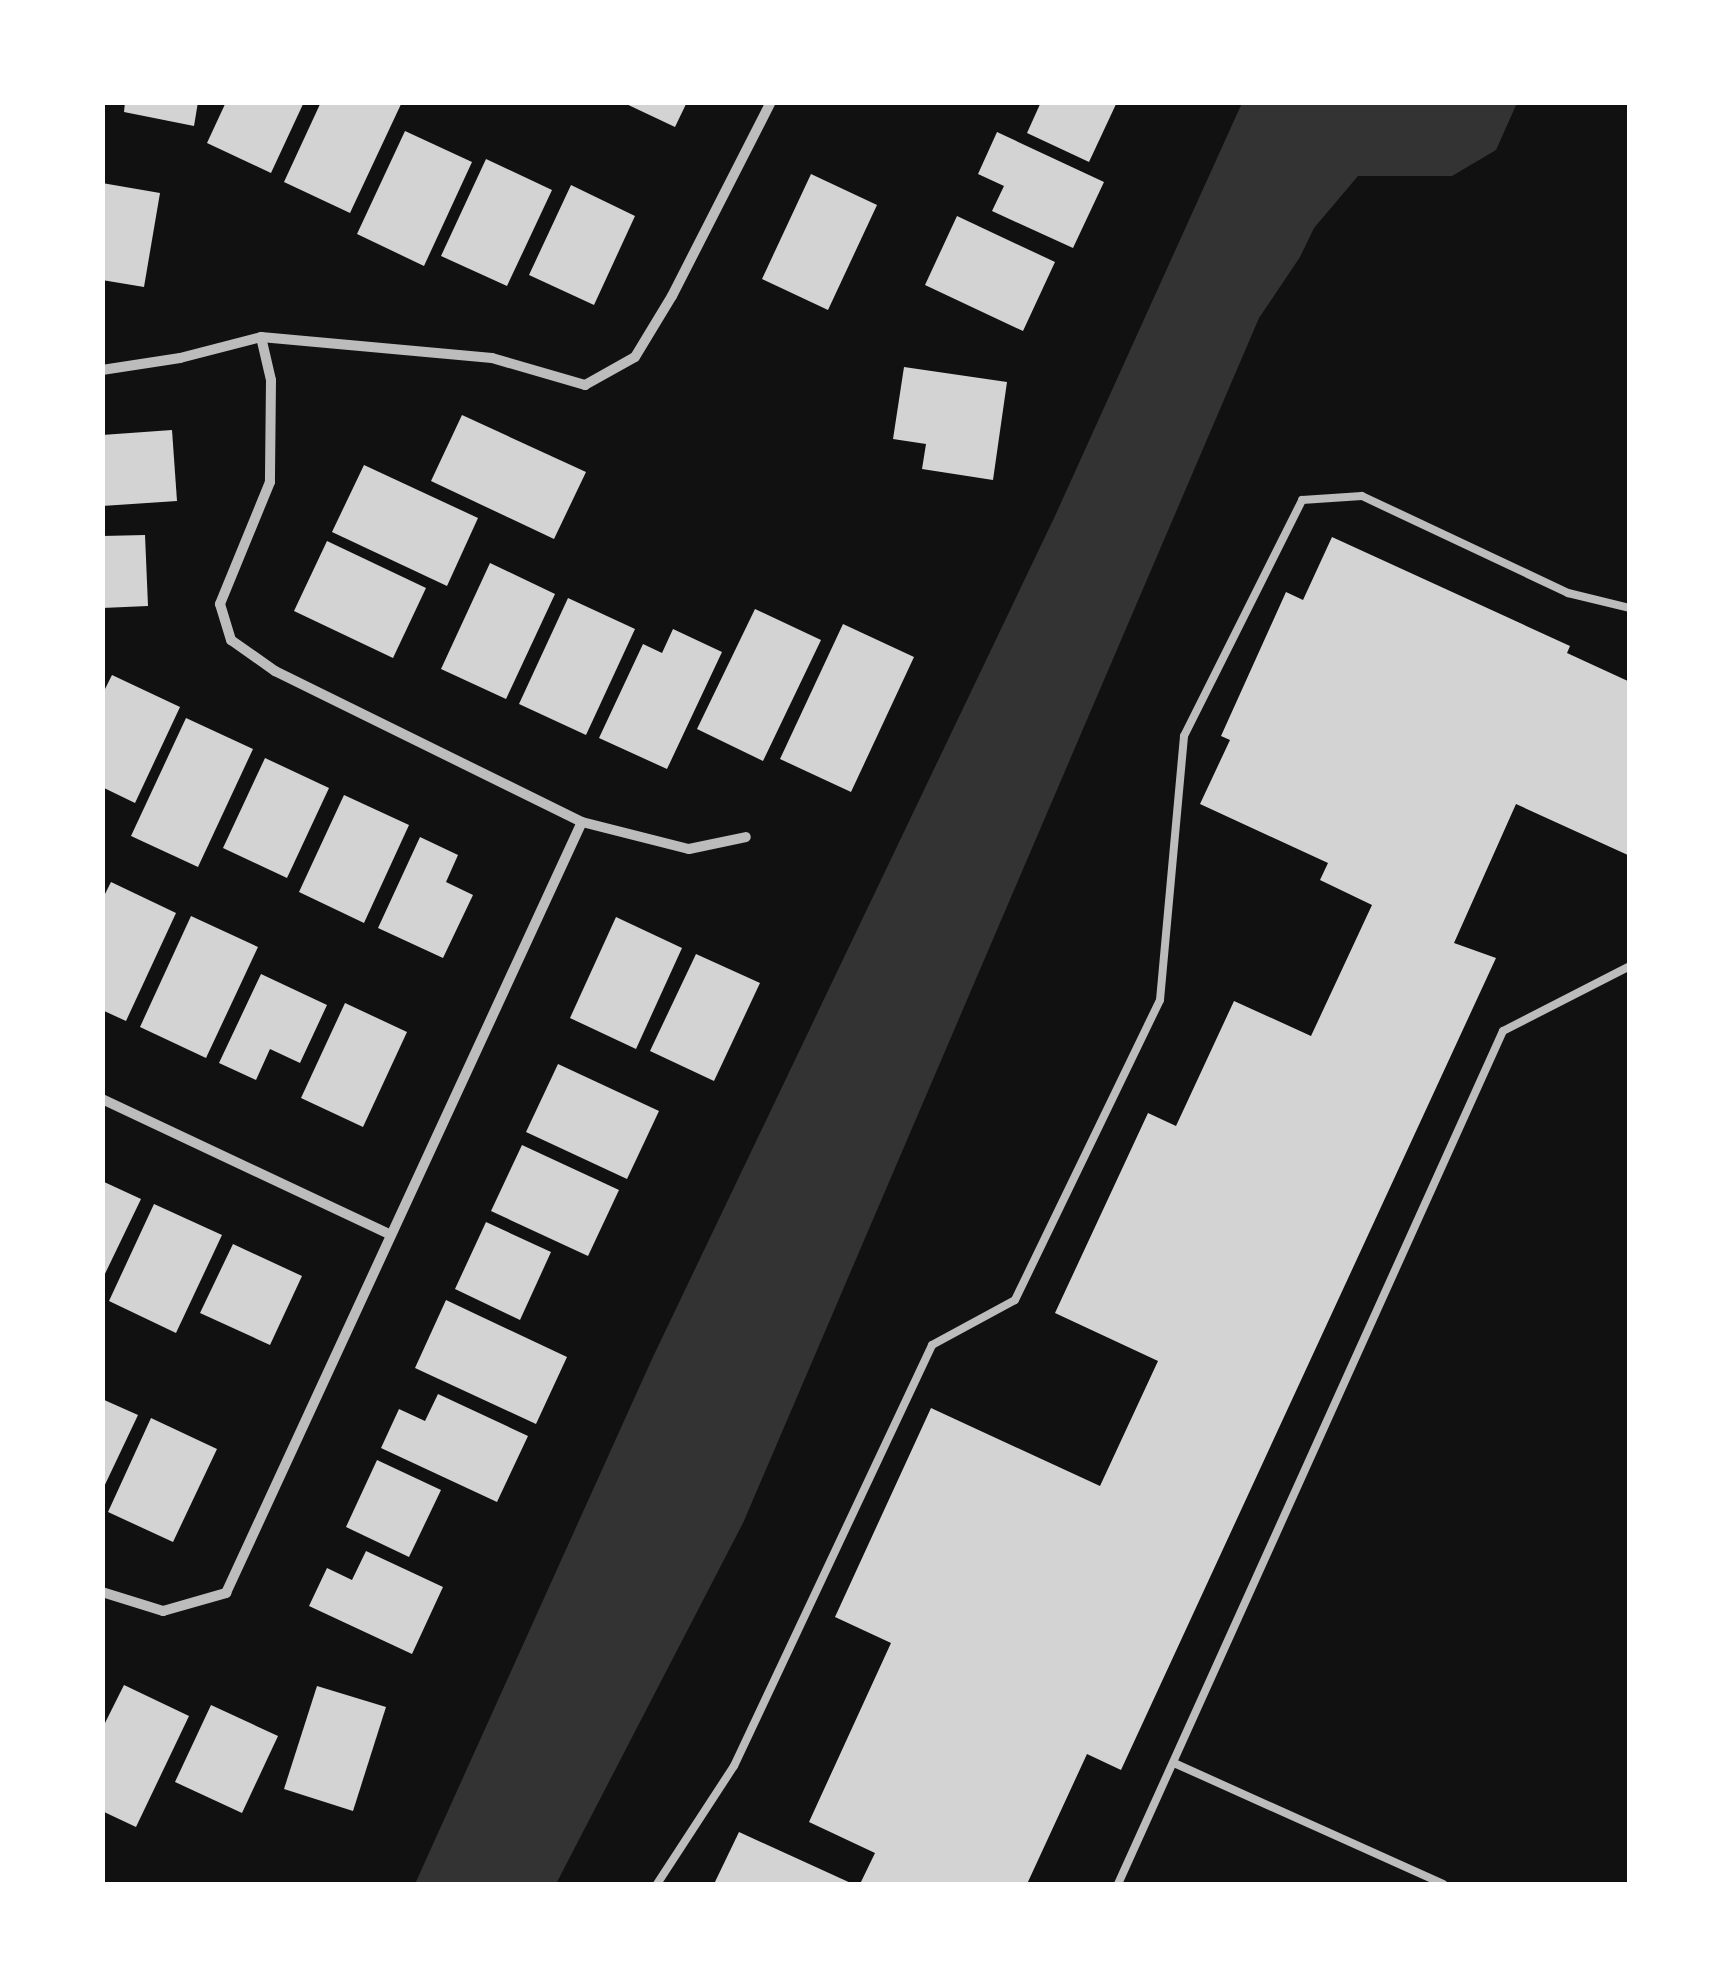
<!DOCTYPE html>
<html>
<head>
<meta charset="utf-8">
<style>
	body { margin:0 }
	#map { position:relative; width:1732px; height:1987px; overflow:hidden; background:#111; font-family:"Noto Serif",serif }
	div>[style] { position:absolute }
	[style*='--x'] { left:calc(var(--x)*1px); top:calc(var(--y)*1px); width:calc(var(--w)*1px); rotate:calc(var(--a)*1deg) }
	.water>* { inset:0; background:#333 }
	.building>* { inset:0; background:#d3d3d3 }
	.service>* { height:8px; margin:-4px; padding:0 4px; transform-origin:4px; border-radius:4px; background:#bcbcbc }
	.minor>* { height:10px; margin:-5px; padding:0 5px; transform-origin:5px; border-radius:5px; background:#bcbcbc }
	span { translate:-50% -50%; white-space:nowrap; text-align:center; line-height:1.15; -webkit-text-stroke:10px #fff; paint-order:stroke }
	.frame { position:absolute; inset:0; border:105px solid #fff; pointer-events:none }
</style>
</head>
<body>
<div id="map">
	<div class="water">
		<i style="clip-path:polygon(1242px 103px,1517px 103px,1496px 150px,1452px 176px,1358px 176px,1314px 228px,1300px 257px,1259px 318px,743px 1523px,556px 1884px,415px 1884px,652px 1359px,1055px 516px)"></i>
	</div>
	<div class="building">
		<i style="clip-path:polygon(125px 102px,198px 102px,194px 126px,124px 112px)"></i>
		<i style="clip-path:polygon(226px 102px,304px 102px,271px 173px,207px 143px)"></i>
		<i style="clip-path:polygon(321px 102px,402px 102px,350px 213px,284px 182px)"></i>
		<i style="clip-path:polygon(622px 102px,687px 102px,675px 127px)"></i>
		<i style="clip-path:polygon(1041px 102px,1117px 102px,1089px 162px,1027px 133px)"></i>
		<i style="clip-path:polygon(405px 131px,472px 162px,424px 266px,357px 234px)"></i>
		<i style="clip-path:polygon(997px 132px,1104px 182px,1073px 248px,992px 211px,1004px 186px,978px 174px)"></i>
		<i style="clip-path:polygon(486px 159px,552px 190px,507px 286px,441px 256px)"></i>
		<i style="clip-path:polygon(811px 174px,877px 205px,828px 310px,762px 279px)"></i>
		<i style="clip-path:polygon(102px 183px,160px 193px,144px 287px,102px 280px)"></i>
		<i style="clip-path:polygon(571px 185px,635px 216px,594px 305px,529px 275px)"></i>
		<i style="clip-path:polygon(957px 216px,1055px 262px,1023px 331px,925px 285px)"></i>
		<i style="clip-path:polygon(904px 367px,1007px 382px,993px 480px,922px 469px,926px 444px,893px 439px)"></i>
		<i style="clip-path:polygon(462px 415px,586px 472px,554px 539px,431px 481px)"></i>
		<i style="clip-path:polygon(172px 430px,177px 501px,102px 506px,102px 435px)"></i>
		<i style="clip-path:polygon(364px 465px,478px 518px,447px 586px,332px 532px)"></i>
		<i style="clip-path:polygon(145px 535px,148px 606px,102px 608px,102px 536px)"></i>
		<i style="clip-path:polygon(1332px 537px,1570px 646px,1567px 653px,1630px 682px,1630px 856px,1516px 804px,1454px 943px,1496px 958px,1121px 1770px,1087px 1754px,1027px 1884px,860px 1884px,875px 1853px,809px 1822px,891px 1643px,835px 1617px,931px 1408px,1100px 1486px,1158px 1361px,1055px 1313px,1148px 1113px,1176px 1126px,1234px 1001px,1311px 1036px,1372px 905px,1320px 880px,1328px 863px,1200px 804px,1230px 740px,1221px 736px,1286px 592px,1303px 600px)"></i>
		<i style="clip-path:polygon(327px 541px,426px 588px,393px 658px,294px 611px)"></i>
		<i style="clip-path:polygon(490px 563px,555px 594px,506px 699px,441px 669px)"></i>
		<i style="clip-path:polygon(568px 598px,635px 629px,586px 735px,519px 704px)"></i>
		<i style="clip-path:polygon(755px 609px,821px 640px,763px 761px,697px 729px)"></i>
		<i style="clip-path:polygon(843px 624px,914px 657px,851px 792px,780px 759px)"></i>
		<i style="clip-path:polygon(673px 629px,722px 652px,667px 769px,599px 738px,643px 644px,662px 653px)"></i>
		<i style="clip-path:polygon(112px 675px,180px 707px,135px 803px,102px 787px,102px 695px)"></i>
		<i style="clip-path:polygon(186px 718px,253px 749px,198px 867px,131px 836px)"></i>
		<i style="clip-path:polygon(265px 758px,329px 788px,287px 878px,223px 848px)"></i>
		<i style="clip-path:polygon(344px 795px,409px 825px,364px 923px,299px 892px)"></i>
		<i style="clip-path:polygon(420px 837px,458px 855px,446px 882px,473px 895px,443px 958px,378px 928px)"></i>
		<i style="clip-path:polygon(111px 882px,176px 913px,126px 1021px,102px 1010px,102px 900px)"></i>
		<i style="clip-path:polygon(191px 916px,258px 947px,206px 1058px,140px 1027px)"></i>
		<i style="clip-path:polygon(616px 917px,682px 948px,636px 1049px,570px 1018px)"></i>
		<i style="clip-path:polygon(696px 954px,760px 983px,714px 1081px,650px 1051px)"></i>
		<i style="clip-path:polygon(261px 974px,327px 1005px,300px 1063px,270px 1049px,256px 1080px,219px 1063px)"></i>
		<i style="clip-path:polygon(345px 1003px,407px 1032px,363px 1127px,301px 1098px)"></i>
		<i style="clip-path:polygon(558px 1064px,659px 1111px,627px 1179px,526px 1132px)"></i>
		<i style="clip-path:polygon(522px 1145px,619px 1190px,588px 1256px,491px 1211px)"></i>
		<i style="clip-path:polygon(102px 1181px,141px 1199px,102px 1280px)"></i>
		<i style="clip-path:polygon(154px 1204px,222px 1235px,176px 1333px,109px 1301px)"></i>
		<i style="clip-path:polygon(486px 1222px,551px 1252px,520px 1320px,455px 1289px)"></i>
		<i style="clip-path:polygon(233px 1244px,302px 1276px,270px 1345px,200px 1313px)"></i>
		<i style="clip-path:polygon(446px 1300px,567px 1357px,536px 1424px,415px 1368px)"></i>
		<i style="clip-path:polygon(438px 1394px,528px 1436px,497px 1502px,381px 1448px,399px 1409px,425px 1421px)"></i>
		<i style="clip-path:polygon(102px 1399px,138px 1415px,102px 1491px)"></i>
		<i style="clip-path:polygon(151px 1418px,217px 1449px,173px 1542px,108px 1512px)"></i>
		<i style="clip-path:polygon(377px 1460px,441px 1490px,409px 1557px,346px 1527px)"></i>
		<i style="clip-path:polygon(366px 1551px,443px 1587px,412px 1654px,309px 1606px,327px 1568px,352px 1580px)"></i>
		<i style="clip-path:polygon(124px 1685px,189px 1716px,136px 1827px,102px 1811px,102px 1729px)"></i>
		<i style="clip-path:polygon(317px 1686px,386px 1707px,353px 1811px,284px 1789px)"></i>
		<i style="clip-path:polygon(211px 1705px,278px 1736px,242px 1813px,175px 1782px)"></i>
		<i style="clip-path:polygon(739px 1832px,853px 1884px,714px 1884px)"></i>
	</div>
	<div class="service">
		<i style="--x:1174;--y:1763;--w:295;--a:24.2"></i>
		<i style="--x:657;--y:1884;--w:141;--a:-56.9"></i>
		<i style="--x:734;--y:1766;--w:465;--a:-64.8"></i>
		<i style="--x:932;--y:1345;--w:94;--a:-28.5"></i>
		<i style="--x:1015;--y:1300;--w:333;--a:-64.2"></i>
		<i style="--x:1160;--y:1000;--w:265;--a:-84.8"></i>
		<i style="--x:1184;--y:736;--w:264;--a:-63.4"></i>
		<i style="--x:1302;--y:500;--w:60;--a:-3.8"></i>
		<i style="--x:1362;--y:496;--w:228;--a:25.2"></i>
		<i style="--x:1568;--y:593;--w:64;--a:13.6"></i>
		<i style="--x:1118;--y:1884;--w:936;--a:-65.71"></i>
		<i style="--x:1503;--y:1031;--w:143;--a:-27.1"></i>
	</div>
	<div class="minor">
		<i style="--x:261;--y:337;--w:44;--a:76.9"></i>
		<i style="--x:271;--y:380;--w:102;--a:90.6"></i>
		<i style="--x:270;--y:482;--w:132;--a:112.3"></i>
		<i style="--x:220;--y:604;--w:38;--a:73"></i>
		<i style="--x:231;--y:640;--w:54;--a:35.2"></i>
		<i style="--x:275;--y:671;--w:342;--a:26.2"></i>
		<i style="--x:582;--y:822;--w:110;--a:14.2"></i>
		<i style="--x:689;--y:849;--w:58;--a:-11.9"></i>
		<i style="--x:102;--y:370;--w:79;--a:-8.7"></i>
		<i style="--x:180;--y:358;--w:84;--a:-14.5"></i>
		<i style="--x:261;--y:337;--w:232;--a:5.2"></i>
		<i style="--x:492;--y:358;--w:97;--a:16.2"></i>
		<i style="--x:585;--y:385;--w:57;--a:-29.2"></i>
		<i style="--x:635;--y:357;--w:71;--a:-58.8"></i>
		<i style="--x:672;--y:296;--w:218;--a:-63"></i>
		<i style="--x:102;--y:1099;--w:319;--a:25.2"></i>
		<i style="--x:102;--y:1592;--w:64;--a:17.3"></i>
		<i style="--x:163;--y:1611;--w:66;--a:-15.9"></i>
		<i style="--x:226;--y:1593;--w:849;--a:-65.22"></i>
	</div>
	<div class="frame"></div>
</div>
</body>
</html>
